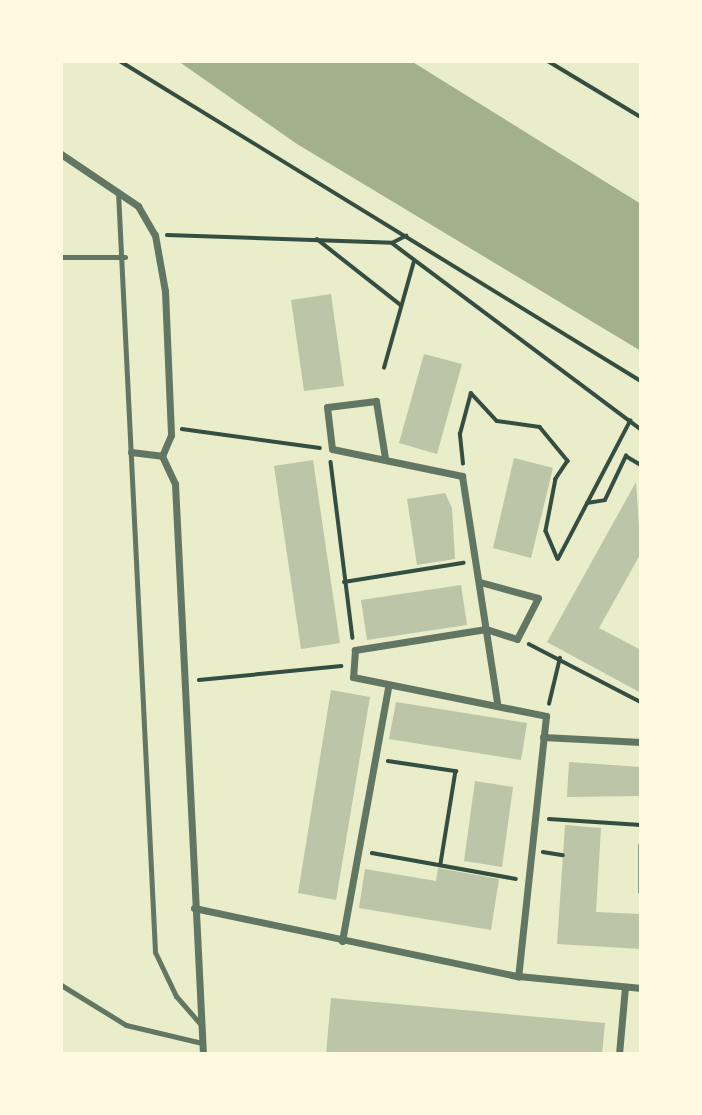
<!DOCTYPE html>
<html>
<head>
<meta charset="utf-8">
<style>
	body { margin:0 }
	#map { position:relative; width:702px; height:1115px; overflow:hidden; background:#e9edc9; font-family:"Source Serif 4",serif }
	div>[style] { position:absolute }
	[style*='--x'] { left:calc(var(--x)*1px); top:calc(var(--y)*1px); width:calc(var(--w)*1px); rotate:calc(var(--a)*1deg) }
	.water>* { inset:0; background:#a3b18a }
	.building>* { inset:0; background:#bcc5a7 }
	.path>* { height:3.5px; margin:-1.75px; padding:0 1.75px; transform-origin:1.75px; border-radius:1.75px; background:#344e41 }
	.service>* { height:5px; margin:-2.5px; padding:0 2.5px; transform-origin:2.5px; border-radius:2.5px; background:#617663 }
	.minor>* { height:7px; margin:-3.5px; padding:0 3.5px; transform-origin:3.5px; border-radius:3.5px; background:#617663 }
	span { translate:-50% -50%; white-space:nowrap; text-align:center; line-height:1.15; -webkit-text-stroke:6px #fefae0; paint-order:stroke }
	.frame { position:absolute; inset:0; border:63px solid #fefae0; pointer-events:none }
</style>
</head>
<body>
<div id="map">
	<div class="water">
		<i style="clip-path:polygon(178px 61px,411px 61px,641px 204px,641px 351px,297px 144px)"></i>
	</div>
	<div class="building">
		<i style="clip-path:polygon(331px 294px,344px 386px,304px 391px,291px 300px)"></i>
		<i style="clip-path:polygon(424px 354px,462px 364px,437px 454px,399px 443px)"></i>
		<i style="clip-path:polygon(514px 458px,553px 468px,531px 558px,493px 548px)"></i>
		<i style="clip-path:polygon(313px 460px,340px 643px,301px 649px,274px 466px)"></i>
		<i style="clip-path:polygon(636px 482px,641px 553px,599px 628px,641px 650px,641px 693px,547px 642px)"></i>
		<i style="clip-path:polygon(445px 493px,452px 508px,455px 559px,417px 565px,407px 499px)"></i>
		<i style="clip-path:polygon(461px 585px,467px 625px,367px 640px,361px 600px)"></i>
		<i style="clip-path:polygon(331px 690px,370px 697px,336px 900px,298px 893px)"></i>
		<i style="clip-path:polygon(396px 702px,527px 723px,521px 760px,389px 739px)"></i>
		<i style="clip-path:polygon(569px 762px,641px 767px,641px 796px,567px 797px)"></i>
		<i style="clip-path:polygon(475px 781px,513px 787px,502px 867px,464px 861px)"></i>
		<i style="clip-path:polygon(565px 825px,601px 828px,596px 912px,641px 914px,641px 949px,557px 944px)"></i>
		<i style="clip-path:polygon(438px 868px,499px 879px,491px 930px,359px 908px,365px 869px,436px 881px)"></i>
		<i style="clip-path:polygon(331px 998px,605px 1023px,602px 1054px,326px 1054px)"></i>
	</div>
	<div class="path">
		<i style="--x:120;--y:61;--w:611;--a:31.56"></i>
		<i style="--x:548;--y:61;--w:109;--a:31.1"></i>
		<i style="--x:167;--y:235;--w:225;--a:2"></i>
		<i style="--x:392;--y:243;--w:16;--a:-27"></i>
		<i style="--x:317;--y:239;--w:107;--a:38.2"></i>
		<i style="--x:392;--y:243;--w:311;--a:36.8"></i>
		<i style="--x:384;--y:368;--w:111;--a:-74.3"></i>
		<i style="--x:182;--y:429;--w:139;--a:7.8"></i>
		<i style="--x:331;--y:462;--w:177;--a:82.9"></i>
		<i style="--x:463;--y:464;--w:30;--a:-96"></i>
		<i style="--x:460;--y:434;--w:42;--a:-75"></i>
		<i style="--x:471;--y:393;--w:38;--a:47"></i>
		<i style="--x:497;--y:421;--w:43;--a:7.9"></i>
		<i style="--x:540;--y:427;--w:44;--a:50.5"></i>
		<i style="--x:568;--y:461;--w:22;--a:124"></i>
		<i style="--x:556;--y:479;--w:53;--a:100.9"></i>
		<i style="--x:546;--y:531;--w:30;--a:67"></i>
		<i style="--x:587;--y:503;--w:18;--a:-9"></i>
		<i style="--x:605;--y:500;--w:49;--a:-64.5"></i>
		<i style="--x:626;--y:456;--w:17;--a:31"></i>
		<i style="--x:558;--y:559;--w:156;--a:-62.4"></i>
		<i style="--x:344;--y:582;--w:121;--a:-9.1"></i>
		<i style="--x:529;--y:644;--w:126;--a:27.4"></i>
		<i style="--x:199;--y:680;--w:143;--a:-5.6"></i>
		<i style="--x:549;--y:704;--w:47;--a:-76.6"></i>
		<i style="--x:388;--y:761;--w:69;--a:8.4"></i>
		<i style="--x:456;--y:771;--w:94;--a:99.2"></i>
		<i style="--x:549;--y:819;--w:92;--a:3.7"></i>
		<i style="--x:641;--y:845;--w:47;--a:90"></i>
		<i style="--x:543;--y:852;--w:20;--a:9"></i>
		<i style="--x:372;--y:853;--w:146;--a:10.2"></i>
	</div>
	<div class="service">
		<i style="--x:118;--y:192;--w:761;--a:87.21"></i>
		<i style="--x:155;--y:952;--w:49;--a:64.5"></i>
		<i style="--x:176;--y:996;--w:38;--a:49"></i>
		<i style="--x:61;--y:257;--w:64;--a:0"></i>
		<i style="--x:61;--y:985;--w:76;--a:31.6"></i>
		<i style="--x:126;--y:1025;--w:78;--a:13.3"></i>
	</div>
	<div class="minor">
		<i style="--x:61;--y:154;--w:93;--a:34"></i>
		<i style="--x:138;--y:206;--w:34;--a:60"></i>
		<i style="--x:155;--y:235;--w:57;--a:79.9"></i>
		<i style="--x:165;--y:291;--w:144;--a:87.6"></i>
		<i style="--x:171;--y:435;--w:23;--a:113"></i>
		<i style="--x:162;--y:456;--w:31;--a:65"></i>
		<i style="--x:175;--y:484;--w:571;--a:87.19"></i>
		<i style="--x:131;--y:452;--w:31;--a:7"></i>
		<i style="--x:385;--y:458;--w:58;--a:-99"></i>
		<i style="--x:376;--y:401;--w:49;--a:173"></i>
		<i style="--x:327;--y:407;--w:42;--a:83.2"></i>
		<i style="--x:332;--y:449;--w:133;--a:11.7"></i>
		<i style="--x:462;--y:476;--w:229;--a:81.2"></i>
		<i style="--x:480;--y:582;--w:60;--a:15.4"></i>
		<i style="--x:538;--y:598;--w:46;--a:117.1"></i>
		<i style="--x:517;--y:639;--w:33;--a:-162"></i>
		<i style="--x:486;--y:629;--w:133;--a:170.9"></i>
		<i style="--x:355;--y:650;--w:27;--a:94"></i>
		<i style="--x:353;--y:677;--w:197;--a:11.4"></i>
		<i style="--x:546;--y:716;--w:262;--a:96.1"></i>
		<i style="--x:543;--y:737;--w:98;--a:2.9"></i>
		<i style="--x:194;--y:908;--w:331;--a:11.9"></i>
		<i style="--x:518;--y:976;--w:124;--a:5.6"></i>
		<i style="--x:342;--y:941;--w:258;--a:-79.7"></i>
		<i style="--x:619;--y:1054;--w:67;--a:-84.9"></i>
	</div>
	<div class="frame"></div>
</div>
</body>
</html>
